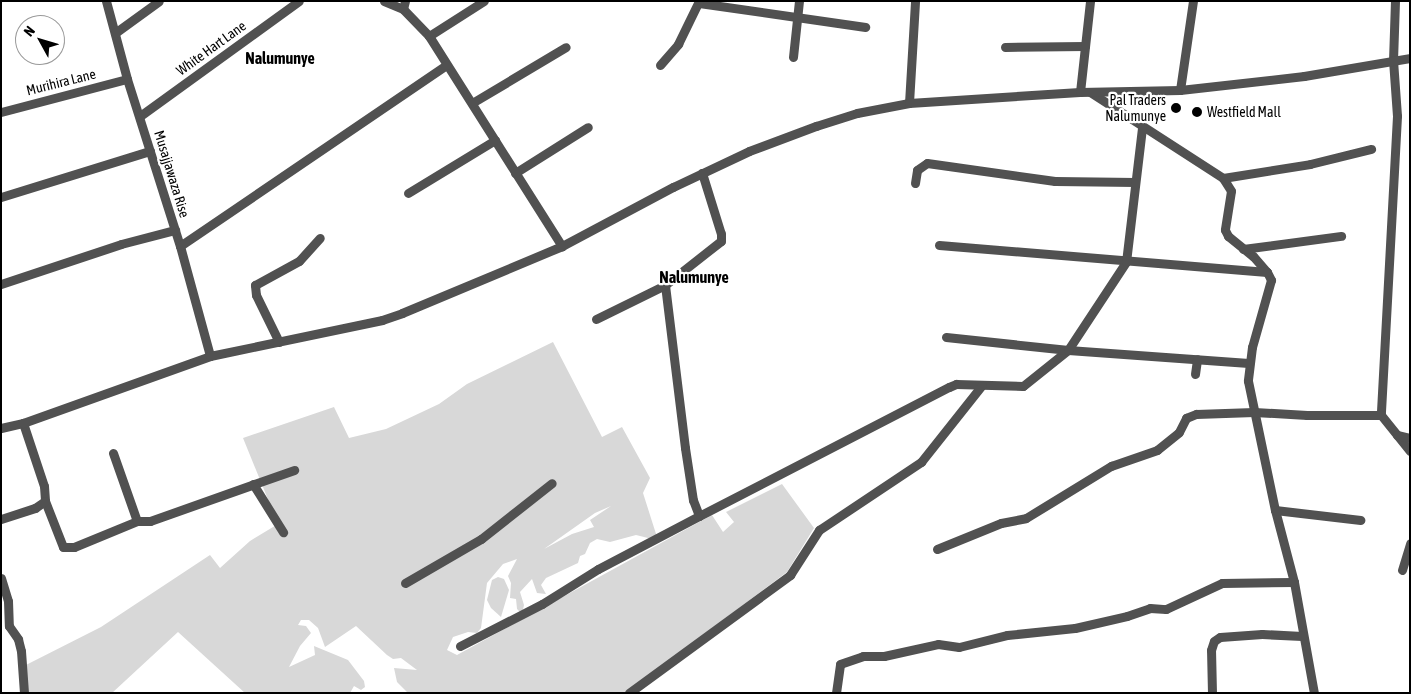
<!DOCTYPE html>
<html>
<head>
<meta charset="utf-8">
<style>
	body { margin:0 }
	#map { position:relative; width:1411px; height:694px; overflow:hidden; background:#fff; font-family:"Asap Condensed",sans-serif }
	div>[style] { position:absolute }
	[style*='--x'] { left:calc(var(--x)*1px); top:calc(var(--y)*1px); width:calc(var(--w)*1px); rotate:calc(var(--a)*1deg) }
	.green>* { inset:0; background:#d8d8d8 }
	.minor>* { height:9px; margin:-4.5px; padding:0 4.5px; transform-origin:4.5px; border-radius:4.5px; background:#515151 }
	.dots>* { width:14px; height:14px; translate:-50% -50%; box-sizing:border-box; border:2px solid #fff; border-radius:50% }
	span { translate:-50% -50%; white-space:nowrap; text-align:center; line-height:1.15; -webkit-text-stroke:4.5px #fff; paint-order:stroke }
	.street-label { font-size:14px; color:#000 }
	.poi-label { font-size:14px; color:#000 }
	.right { translate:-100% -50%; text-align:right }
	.left { translate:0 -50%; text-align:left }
	.quarter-label { font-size:16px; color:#000; font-weight:700 }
	.frame { position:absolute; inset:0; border:2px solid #000; pointer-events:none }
	.north { position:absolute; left:15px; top:15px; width:50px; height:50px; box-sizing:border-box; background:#fff; border:1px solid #999; border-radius:50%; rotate:309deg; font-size:14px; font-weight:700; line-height:20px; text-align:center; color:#000 }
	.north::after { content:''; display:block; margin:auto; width:18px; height:22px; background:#000; clip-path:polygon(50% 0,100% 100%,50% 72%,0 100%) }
</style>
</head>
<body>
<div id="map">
	<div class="green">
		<i style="clip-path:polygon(evenodd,553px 342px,602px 437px,622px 427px,650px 478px,643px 493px,657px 537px,652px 539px,636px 535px,610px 542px,597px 539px,590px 543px,585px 554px,580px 556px,578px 563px,546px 578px,541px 585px,546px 594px,537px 593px,532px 579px,520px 592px,524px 605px,523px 610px,520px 612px,517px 609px,516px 599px,510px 598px,511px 583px,508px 576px,517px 559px,503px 564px,487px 583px,481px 628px,477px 633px,468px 632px,453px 637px,447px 650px,457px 655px,712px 515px,723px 532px,734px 522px,726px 512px,782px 484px,814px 528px,787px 572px,625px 693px,408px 693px,397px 682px,394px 668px,417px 670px,401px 658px,393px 659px,387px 655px,356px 626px,325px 647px,318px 628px,309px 620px,301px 620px,298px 625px,306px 626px,311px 633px,300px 646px,289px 667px,315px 655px,314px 646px,348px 660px,364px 681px,365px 687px,361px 690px,354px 686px,350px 693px,245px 693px,178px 632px,112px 693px,26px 693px,20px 668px,101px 627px,210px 555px,220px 568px,250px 541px,278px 524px,243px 438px,334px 407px,349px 438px,386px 429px,439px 404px,467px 384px,553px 342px,611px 506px,590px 520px,594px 527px,572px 534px,544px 549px,595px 513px,611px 506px)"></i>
		<i style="clip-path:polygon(498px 577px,504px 579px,509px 590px,501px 617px,491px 608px,487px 600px,492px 580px)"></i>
	</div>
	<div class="minor">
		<i style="--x:106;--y:1;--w:81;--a:74.9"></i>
		<i style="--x:127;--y:79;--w:175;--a:72.4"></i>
		<i style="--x:180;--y:246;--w:114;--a:74.7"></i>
		<i style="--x:384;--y:1;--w:21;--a:23"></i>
		<i style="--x:405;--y:1;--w:8;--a:104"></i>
		<i style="--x:403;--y:9;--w:37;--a:46"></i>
		<i style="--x:429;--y:36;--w:249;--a:57.7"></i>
		<i style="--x:1395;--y:1;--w:59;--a:91.9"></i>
		<i style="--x:1393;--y:60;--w:56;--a:85.9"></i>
		<i style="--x:1397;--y:116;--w:299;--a:93.1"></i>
		<i style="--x:1381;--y:415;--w:46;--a:51.1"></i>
		<i style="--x:699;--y:3;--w:168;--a:8.2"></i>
		<i style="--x:115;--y:33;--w:54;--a:-36"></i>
		<i style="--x:429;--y:36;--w:65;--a:-32.5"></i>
		<i style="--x:1005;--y:47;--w:80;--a:-0.7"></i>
		<i style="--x:793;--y:57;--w:56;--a:-83.9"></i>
		<i style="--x:660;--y:65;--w:28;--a:-49"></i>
		<i style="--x:678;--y:44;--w:48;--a:-64"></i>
		<i style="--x:1180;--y:90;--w:90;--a:-81.7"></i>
		<i style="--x:1080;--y:92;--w:92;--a:-83.7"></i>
		<i style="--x:1090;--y:92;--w:158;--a:32.9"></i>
		<i style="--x:1223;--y:178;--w:15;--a:58"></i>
		<i style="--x:1231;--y:191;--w:39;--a:99"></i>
		<i style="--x:1225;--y:230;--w:7;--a:63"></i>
		<i style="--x:1228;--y:236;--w:32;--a:39"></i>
		<i style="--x:1253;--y:256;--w:21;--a:49"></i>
		<i style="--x:1267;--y:272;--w:9;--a:63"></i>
		<i style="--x:1271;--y:280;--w:70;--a:105.8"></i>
		<i style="--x:1252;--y:347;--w:34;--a:97"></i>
		<i style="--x:1248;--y:381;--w:132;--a:78.2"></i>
		<i style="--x:1275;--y:510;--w:74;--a:75.2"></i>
		<i style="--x:1294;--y:582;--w:113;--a:79.8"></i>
		<i style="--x:472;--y:103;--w:109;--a:-30.8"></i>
		<i style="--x:909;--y:103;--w:102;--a:-86.6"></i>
		<i style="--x:1;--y:112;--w:130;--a:-14.7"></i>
		<i style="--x:140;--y:116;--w:196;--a:-35.9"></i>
		<i style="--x:515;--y:173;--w:86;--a:-32.2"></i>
		<i style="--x:1223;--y:178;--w:88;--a:-9.1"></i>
		<i style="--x:1310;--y:164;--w:63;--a:-13.8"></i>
		<i style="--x:915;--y:183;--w:13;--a:-81"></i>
		<i style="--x:917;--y:170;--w:12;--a:-35"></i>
		<i style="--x:927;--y:163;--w:129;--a:8"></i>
		<i style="--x:1055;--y:181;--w:80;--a:0.7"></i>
		<i style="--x:408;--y:193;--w:102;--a:-31.3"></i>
		<i style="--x:1;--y:197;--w:156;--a:-17.2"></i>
		<i style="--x:939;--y:245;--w:329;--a:4.7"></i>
		<i style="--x:180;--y:246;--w:322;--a:-34.2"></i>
		<i style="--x:1243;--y:249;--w:99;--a:-7.6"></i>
		<i style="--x:1;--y:284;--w:126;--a:-18.4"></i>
		<i style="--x:121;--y:244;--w:56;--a:-14.5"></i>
		<i style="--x:665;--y:285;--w:164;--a:83"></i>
		<i style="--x:685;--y:448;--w:53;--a:81.3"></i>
		<i style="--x:693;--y:500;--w:17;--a:69"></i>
		<i style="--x:699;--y:516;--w:281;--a:-27.3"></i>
		<i style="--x:949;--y:387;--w:8;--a:-23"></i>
		<i style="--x:956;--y:384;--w:67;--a:1.7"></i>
		<i style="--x:1023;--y:386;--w:58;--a:-38.7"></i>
		<i style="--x:1068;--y:350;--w:181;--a:4.1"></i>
		<i style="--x:596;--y:319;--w:77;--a:-26.2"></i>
		<i style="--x:665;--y:285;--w:71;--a:-38.2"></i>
		<i style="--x:721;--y:241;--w:7;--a:-90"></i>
		<i style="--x:721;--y:234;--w:64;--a:-107.3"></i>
		<i style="--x:946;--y:337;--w:123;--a:6.1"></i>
		<i style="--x:1068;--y:350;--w:105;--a:-56.6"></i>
		<i style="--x:1126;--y:262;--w:136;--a:-83.2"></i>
		<i style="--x:279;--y:342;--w:52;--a:-116.1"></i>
		<i style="--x:256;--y:295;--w:10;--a:-96"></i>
		<i style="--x:255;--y:285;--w:50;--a:-28.6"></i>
		<i style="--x:299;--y:261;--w:31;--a:-48"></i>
		<i style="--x:1195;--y:374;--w:15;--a:-82"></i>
		<i style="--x:23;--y:423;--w:66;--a:71.6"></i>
		<i style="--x:44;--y:486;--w:15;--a:86"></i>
		<i style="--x:45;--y:501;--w:49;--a:68.6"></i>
		<i style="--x:63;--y:547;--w:11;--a:0"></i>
		<i style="--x:74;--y:547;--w:68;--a:-22.4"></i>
		<i style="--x:137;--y:521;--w:13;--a:0"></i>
		<i style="--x:150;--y:521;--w:153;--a:-19.5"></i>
		<i style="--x:1;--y:428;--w:23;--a:-13"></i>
		<i style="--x:23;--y:423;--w:199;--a:-19.7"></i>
		<i style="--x:210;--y:356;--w:176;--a:-11.8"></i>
		<i style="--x:382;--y:320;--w:21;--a:-19"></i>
		<i style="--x:402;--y:313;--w:173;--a:-22.7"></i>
		<i style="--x:562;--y:246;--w:126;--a:-28"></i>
		<i style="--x:673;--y:187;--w:84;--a:-25.3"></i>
		<i style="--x:749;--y:151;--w:72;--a:-20.5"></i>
		<i style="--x:816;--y:126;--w:43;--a:-17.6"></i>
		<i style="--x:857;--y:113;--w:53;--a:-10.9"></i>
		<i style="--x:909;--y:103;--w:171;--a:-3.7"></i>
		<i style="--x:1080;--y:92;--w:100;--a:-1.1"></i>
		<i style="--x:1180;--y:90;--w:125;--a:-6.4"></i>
		<i style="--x:1304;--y:76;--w:108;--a:-9.6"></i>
		<i style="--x:1397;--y:435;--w:13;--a:13"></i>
		<i style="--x:113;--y:453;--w:72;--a:70.6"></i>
		<i style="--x:253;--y:484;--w:57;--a:58"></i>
		<i style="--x:1275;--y:510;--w:86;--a:6.7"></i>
		<i style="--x:1;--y:519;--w:36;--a:-18"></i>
		<i style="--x:35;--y:508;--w:12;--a:-35"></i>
		<i style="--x:937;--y:549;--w:69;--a:-22.1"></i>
		<i style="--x:1001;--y:523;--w:25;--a:-11"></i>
		<i style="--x:1026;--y:518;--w:100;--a:-31.5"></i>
		<i style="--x:1111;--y:466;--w:49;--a:-19.2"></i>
		<i style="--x:1157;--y:450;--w:28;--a:-39"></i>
		<i style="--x:1179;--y:432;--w:16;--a:-63"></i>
		<i style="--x:1186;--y:418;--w:11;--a:-22"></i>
		<i style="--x:1196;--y:414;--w:58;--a:-2"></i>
		<i style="--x:1254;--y:412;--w:53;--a:3.2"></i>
		<i style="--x:1307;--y:415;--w:74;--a:0"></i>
		<i style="--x:1402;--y:570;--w:28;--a:-73"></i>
		<i style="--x:1;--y:578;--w:24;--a:73"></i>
		<i style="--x:8;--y:601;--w:25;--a:88"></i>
		<i style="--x:9;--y:626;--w:16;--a:55"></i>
		<i style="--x:18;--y:639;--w:12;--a:76"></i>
		<i style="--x:21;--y:651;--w:42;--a:85.9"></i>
		<i style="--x:405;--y:583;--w:88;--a:-30.1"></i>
		<i style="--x:481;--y:539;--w:90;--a:-38.3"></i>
		<i style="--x:460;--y:646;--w:92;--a:-27.1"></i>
		<i style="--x:542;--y:604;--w:66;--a:-32"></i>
		<i style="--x:598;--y:569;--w:114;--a:-27.7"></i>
		<i style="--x:629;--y:693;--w:200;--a:-36.2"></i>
		<i style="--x:790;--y:575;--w:54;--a:-57.2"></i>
		<i style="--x:819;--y:530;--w:123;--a:-33.7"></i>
		<i style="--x:921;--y:462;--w:98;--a:-51.6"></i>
		<i style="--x:836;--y:693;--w:29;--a:-82"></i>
		<i style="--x:840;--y:664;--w:24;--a:-19"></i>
		<i style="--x:863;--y:656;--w:21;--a:0"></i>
		<i style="--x:884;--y:656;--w:55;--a:-12.5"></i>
		<i style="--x:938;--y:644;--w:21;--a:8"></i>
		<i style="--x:959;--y:647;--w:49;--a:-14"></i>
		<i style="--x:1007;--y:635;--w:68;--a:-5.9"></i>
		<i style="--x:1075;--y:628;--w:53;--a:-13"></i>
		<i style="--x:1127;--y:616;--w:24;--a:-19"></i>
		<i style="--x:1150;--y:608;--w:16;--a:4"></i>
		<i style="--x:1166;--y:609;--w:62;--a:-24.9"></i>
		<i style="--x:1222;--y:583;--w:72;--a:-0.8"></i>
		<i style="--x:1212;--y:693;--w:43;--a:-91.3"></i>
		<i style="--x:1211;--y:650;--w:9;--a:-72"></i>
		<i style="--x:1214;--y:641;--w:7;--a:-34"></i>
		<i style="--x:1220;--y:637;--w:42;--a:-4.1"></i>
		<i style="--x:1262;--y:634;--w:40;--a:2.9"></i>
	</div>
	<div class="dots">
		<i style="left:1176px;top:108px;background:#000"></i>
		<i style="left:1197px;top:112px;background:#000"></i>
	</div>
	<div class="street-label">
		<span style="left:211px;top:48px;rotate:-36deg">White Hart Lane</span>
		<span style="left:61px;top:82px;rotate:-14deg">Murihira Lane</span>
		<span style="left:172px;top:174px;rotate:73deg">Musajjawaza Rise</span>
	</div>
	<div class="poi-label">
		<span class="right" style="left:1166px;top:108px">Pal Traders<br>Nalumunye</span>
		<span class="left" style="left:1207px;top:112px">Westfield Mall</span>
	</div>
	<div class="quarter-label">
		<span style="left:280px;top:58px">Nalumunye</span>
		<span style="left:694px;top:277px">Nalumunye</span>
	</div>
	<div class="frame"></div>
	<div class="north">N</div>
</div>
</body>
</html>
